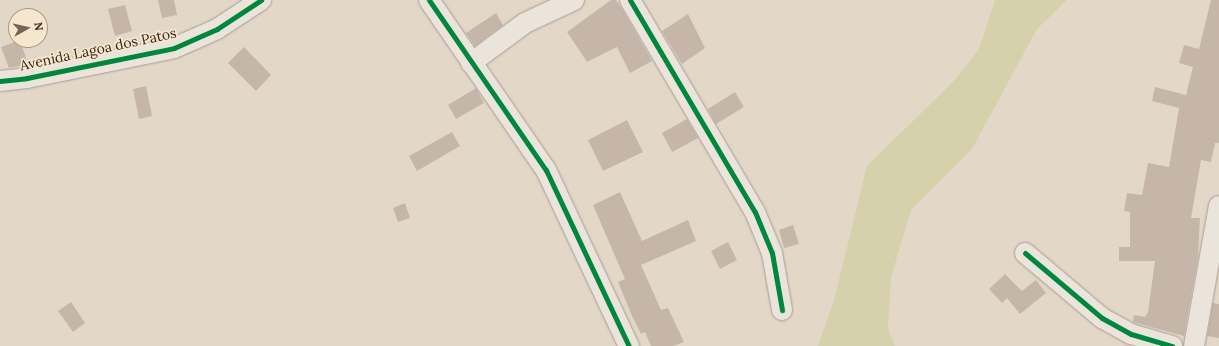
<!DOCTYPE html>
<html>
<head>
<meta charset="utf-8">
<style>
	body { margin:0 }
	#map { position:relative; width:1219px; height:346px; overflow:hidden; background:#e3d8c8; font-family:Lora,serif }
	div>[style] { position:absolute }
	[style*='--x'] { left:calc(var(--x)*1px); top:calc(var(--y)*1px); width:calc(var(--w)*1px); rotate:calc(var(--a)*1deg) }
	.green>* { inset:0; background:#d5d1aa }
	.building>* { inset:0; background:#c6b6a9 }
	.roads { filter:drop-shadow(0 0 1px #a79d92) drop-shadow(0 0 1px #a79d92) }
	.minor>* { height:20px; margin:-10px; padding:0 10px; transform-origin:10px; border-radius:10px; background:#ebe4da }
	.cycleway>* { height:5px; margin:-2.5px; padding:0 2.5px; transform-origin:2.5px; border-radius:2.5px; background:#00873e }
	span { translate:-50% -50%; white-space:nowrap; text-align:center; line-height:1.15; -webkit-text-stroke:3.5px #f5e6cd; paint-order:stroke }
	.street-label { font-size:14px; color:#35251b }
	.north { position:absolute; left:8px; top:8px; width:40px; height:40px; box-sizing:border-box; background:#f5e6cd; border:1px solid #a89986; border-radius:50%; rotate:82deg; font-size:11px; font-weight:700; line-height:16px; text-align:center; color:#35251b }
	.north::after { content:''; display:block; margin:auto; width:14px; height:18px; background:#726458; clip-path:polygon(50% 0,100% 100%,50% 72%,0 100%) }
</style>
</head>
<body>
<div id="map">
	<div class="green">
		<i style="clip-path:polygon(995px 0,1067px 0,1037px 29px,972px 149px,911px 210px,891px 277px,888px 328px,895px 346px,818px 346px,834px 300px,867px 166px,954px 81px,979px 49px)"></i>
	</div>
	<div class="building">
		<i style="clip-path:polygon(158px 0,174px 0,177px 15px,162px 18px)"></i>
		<i style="clip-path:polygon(611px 0,616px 0,622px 9px,652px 61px,630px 73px,617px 47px,587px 62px,567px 32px)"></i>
		<i style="clip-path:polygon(1211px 0,1219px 0,1219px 143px,1215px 143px,1211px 162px,1201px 160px,1191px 218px,1200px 218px,1198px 257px,1184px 336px,1133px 322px,1134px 315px,1145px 317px,1148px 312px,1155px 261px,1119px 261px,1119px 247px,1130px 247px,1130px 212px,1124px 211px,1127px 193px,1142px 195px,1148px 163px,1169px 167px,1179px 108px,1152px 101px,1155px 87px,1186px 95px,1193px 67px,1179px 63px,1184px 45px,1199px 49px)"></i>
		<i style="clip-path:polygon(125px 5px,132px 31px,115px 36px,108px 9px)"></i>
		<i style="clip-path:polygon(496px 13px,503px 25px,475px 46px,466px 33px)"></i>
		<i style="clip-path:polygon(688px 14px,705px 48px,682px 64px,662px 31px)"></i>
		<i style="clip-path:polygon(20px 40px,28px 64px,9px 68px,1px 47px)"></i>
		<i style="clip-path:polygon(244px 47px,271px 75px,256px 91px,228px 63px)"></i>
		<i style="clip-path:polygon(146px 86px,152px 116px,139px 119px,133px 89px)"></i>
		<i style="clip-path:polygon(476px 88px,484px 103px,456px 119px,448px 105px)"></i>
		<i style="clip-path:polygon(735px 92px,744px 107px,716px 124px,708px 109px)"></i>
		<i style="clip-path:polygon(687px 119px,698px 138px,672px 152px,662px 133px)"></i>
		<i style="clip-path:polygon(627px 120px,643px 152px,603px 171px,588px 140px)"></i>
		<i style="clip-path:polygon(452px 132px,460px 146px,417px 171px,409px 156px)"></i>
		<i style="clip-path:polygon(620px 192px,642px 241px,688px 220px,696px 241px,641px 265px,661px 310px,668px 308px,684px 342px,673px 346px,651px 346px,645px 332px,641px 334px,632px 316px,618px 282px,625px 279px,593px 205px)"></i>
		<i style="clip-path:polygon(405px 203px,410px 218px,398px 222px,393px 208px)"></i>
		<i style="clip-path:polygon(793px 225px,799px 244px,784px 248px,779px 230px)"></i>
		<i style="clip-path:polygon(728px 242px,737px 260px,720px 269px,711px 251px)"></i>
		<i style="clip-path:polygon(1005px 274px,1022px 291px,1036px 280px,1046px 293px,1020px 314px,1007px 298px,1002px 303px,989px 289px)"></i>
		<i style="clip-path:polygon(71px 302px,85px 323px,73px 332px,58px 311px)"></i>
		<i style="clip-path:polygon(1213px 303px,1219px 304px,1219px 338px,1207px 336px)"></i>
	</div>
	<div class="roads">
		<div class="minor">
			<i style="--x:429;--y:0;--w:206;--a:55.5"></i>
			<i style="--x:546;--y:170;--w:195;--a:64.8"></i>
			<i style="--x:630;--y:0;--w:246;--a:59.5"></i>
			<i style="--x:755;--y:212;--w:44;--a:67.5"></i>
			<i style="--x:772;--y:253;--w:58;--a:80"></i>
			<i style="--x:471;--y:63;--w:67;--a:-36.5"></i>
			<i style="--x:525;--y:23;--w:54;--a:-25.1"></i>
			<i style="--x:0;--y:81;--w:27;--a:-6"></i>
			<i style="--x:27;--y:78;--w:150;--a:-11.5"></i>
			<i style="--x:174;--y:48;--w:47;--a:-23.8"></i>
			<i style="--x:217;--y:29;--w:53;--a:-33.4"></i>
			<i style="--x:1025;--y:253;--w:101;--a:40.2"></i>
			<i style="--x:1102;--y:318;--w:33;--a:29"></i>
			<i style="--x:1131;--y:334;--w:43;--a:16.3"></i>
			<i style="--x:1194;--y:346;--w:142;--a:-79.9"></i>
		</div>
	</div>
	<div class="cycleway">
		<i style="--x:429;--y:0;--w:206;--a:55.5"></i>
		<i style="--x:546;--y:170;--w:195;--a:64.8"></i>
		<i style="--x:630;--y:0;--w:246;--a:59.5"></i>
		<i style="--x:755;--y:212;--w:44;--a:67.5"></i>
		<i style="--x:772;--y:253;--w:58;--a:80"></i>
		<i style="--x:0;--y:81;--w:27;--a:-6"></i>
		<i style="--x:27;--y:78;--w:150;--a:-11.5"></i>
		<i style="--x:174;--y:48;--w:47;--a:-23.8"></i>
		<i style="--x:217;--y:29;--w:53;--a:-33.4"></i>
		<i style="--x:1025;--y:253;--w:101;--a:40.2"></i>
		<i style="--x:1102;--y:318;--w:33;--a:29"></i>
		<i style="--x:1131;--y:334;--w:43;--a:16.3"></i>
	</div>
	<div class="street-label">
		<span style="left:98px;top:49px;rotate:-12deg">Avenida Lagoa dos Patos</span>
	</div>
	<div class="north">N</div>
</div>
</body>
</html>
